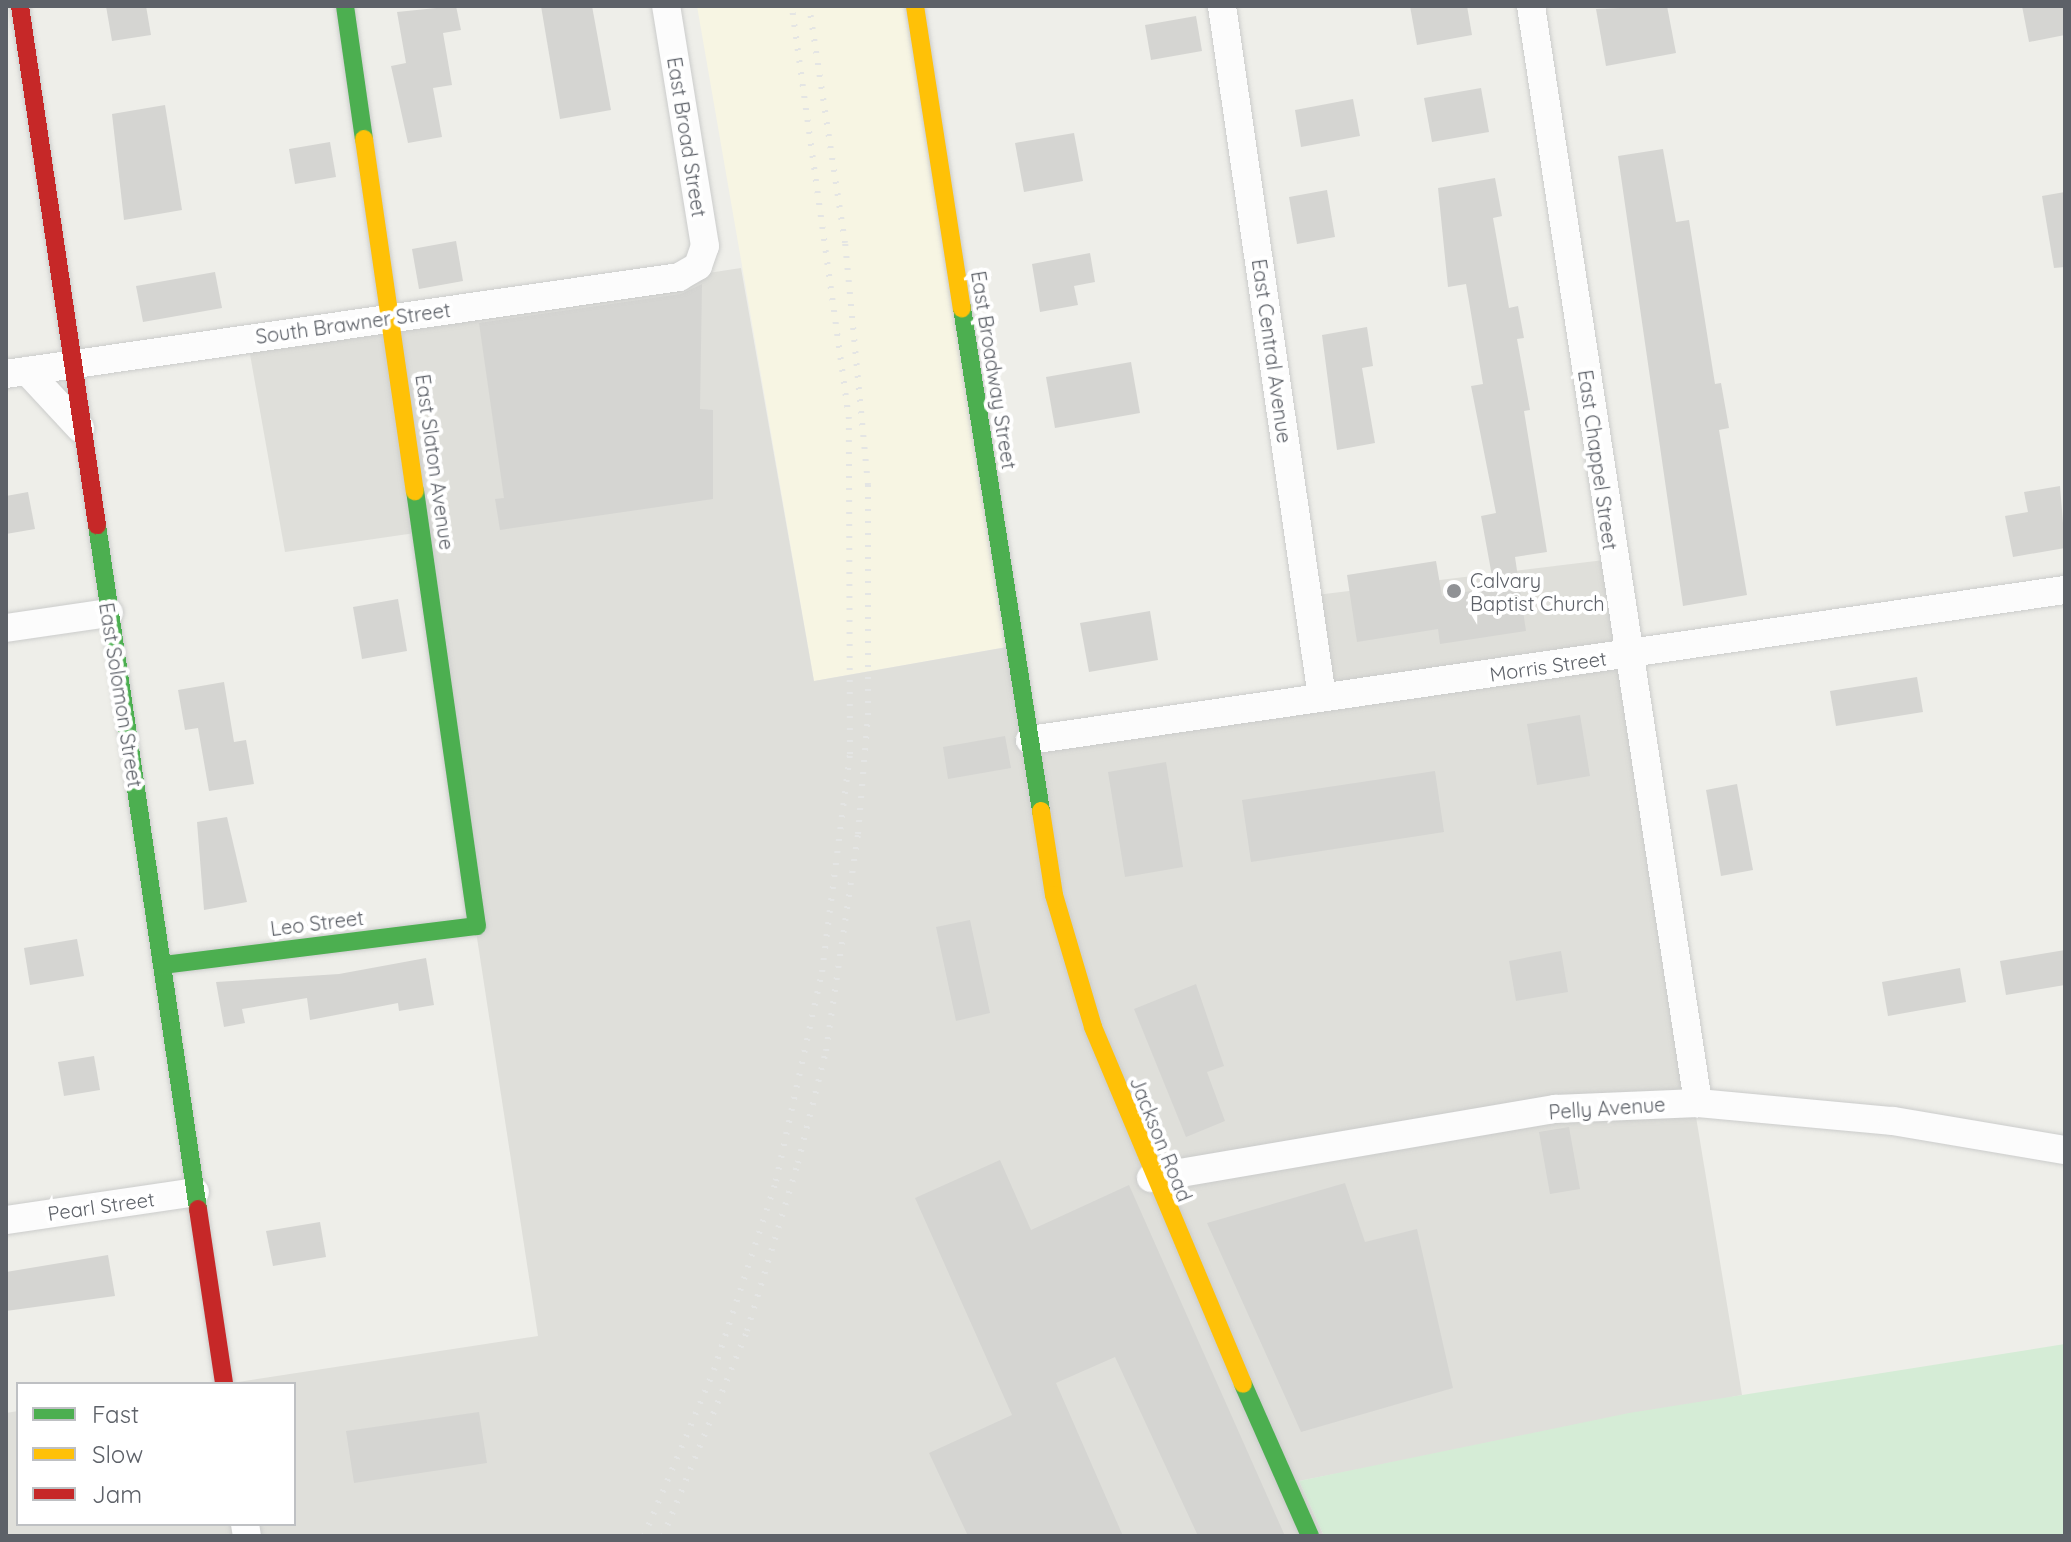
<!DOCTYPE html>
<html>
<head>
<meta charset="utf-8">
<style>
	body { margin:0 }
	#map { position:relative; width:2071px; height:1542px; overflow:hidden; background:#eeeee9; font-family:Quicksand,sans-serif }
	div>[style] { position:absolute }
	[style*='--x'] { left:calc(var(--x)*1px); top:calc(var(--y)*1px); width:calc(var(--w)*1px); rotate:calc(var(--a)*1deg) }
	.commercial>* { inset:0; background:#f7f5e3 }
	.industrial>* { inset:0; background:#dfdfda }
	.green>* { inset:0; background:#d5ecd6 }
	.building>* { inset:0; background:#d5d5d2 }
	.roads { filter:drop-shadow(0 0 2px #cbcccb) drop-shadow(0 0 2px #cbcccb) }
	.street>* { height:28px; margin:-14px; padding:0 14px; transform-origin:14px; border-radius:14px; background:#fcfcfc }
	.fast>* { height:18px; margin:-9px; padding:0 9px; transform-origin:9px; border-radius:9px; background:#4caf50 }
	.slow>* { height:18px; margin:-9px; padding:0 9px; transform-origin:9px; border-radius:9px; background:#ffc107 }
	.jam>* { height:18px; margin:-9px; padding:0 9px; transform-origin:9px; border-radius:9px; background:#c62828 }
	.rail>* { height:6px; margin-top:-3px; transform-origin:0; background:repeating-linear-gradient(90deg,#e4e5e4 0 2px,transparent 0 12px) }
	.dots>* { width:22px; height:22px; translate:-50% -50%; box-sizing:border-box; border:4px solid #fff; border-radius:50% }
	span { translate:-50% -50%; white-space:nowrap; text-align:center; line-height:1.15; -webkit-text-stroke:8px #fff; paint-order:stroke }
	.street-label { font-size:20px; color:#5d6168 }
	.poi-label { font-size:20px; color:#5d6168 }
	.left { translate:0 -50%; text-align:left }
	.frame { position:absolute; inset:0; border:8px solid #5d6168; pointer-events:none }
	.legend { position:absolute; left:16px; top:1382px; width:280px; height:144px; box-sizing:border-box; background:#fff; border:2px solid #bec0c3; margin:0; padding:10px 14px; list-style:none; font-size:24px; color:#5d6168 }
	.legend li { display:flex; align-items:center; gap:16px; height:40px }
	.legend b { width:40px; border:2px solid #bec0c3 }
</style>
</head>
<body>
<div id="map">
	<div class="commercial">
		<i style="clip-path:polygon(697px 6px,911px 6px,1007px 647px,814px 681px)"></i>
	</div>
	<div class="industrial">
		<i style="clip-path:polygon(741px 268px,814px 681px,1007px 647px,1023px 736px,1318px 691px,1308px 596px,1604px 560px,1742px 1395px,1299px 1481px,1324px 1536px,6px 1536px,6px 1413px,18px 1411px,18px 1524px,294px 1524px,294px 1384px,225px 1384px,538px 1336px,415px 533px,285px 552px,248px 343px)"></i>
	</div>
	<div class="green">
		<i style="clip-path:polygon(2065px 1344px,2065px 1536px,1324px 1536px,1299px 1481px,1629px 1413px)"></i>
	</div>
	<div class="building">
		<i style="clip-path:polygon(106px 6px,146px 6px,151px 35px,112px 41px)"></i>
		<i style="clip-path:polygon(456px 6px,461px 30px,443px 33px,452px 85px,433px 88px,442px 137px,408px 143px,391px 66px,406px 63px,397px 12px)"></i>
		<i style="clip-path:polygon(541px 6px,592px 6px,611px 110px,560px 119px)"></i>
		<i style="clip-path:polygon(1410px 6px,1467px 6px,1472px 35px,1417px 45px)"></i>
		<i style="clip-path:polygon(1667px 6px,1676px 53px,1606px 66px,1596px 9px)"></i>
		<i style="clip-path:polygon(2022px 6px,2065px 6px,2065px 35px,2029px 42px)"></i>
		<i style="clip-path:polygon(1196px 16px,1202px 51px,1151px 60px,1145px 25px)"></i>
		<i style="clip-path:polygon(1481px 88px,1489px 132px,1432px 142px,1424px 98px)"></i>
		<i style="clip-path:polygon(1353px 99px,1360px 136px,1301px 147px,1295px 110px)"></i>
		<i style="clip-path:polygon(165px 105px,182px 210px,124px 220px,112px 114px)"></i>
		<i style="clip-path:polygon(1074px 133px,1083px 181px,1024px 192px,1015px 143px)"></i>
		<i style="clip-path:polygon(330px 142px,336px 177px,295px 184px,289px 149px)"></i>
		<i style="clip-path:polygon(1663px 149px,1676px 222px,1689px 220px,1715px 384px,1721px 383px,1729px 428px,1719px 430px,1747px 595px,1683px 606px,1618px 156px)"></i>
		<i style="clip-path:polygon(1495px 178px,1502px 216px,1493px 218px,1509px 308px,1518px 306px,1524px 338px,1517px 339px,1530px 410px,1524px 411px,1547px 552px,1515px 557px,1526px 631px,1440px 644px,1438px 629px,1357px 642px,1347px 575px,1436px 561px,1442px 596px,1494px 587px,1481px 516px,1496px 513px,1471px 386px,1483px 384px,1466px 284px,1448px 287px,1438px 188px)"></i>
		<i style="clip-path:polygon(1327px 190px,1335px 237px,1297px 244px,1289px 197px)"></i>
		<i style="clip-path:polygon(2065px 192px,2065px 267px,2054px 268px,2042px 196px)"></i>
		<i style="clip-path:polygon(456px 241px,463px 281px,419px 289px,412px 249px)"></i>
		<i style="clip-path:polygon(1090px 253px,1095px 282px,1074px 286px,1078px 305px,1040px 312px,1032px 264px)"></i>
		<i style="clip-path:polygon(215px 272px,222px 308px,143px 322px,136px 286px)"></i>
		<i style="clip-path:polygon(702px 284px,700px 409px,713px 410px,713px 499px,500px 530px,495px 499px,504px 498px,479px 323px,681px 294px)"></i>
		<i style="clip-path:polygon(1367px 327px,1373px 366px,1362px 368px,1375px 443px,1337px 450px,1322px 335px)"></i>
		<i style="clip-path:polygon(1131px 362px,1140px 413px,1055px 428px,1046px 377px)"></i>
		<i style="clip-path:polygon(2060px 486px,2065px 548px,2013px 557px,2005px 516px,2028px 512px,2024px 492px)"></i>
		<i style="clip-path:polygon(28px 492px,35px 529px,6px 534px,6px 496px)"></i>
		<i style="clip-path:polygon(398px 599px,407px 651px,362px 659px,353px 607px)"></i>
		<i style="clip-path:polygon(1150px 611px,1158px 660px,1089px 672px,1080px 623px)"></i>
		<i style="clip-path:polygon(1917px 677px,1923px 712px,1836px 726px,1830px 691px)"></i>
		<i style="clip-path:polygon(224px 682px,234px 742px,246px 740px,254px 784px,209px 791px,198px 728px,185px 730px,178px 690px)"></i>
		<i style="clip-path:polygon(1580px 715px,1590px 776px,1537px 785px,1527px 724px)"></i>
		<i style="clip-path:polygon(1005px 736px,1011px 768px,948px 779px,943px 747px)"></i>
		<i style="clip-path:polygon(1166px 762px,1183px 867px,1125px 877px,1108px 772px)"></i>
		<i style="clip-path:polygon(1435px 771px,1444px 832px,1251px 862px,1242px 800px)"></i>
		<i style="clip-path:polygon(1737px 784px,1753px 870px,1721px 876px,1706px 790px)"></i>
		<i style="clip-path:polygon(227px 817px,247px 902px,204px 910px,197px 822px)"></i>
		<i style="clip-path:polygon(970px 920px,990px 1013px,956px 1021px,936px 927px)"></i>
		<i style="clip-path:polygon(77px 939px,84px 976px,30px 985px,24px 948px)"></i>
		<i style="clip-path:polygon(2065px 950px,2065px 985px,2006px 995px,2000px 961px)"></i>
		<i style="clip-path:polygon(1561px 951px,1568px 992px,1516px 1001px,1509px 961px)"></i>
		<i style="clip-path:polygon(426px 958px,434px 1005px,399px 1011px,398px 1003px,310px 1020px,307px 998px,242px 1009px,245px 1023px,224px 1027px,216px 982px,339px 974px)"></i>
		<i style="clip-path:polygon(1960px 968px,1966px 1002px,1888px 1016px,1882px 982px)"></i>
		<i style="clip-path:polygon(1196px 984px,1224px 1066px,1207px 1072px,1225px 1121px,1186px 1137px,1134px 1009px)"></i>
		<i style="clip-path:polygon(94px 1056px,100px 1090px,64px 1096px,58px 1062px)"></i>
		<i style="clip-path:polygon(1569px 1127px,1580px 1189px,1550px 1194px,1539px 1132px)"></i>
		<i style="clip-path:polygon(1000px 1160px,1031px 1230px,1129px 1185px,1285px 1536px,1198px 1536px,1115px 1357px,1056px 1383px,1123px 1536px,968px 1536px,929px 1453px,1012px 1415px,915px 1198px)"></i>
		<i style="clip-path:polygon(1345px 1183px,1365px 1242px,1417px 1229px,1453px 1388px,1301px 1432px,1207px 1223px)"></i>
		<i style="clip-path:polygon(320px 1222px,326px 1257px,273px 1266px,266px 1231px)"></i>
		<i style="clip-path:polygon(108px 1255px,115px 1296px,6px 1311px,6px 1272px)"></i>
		<i style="clip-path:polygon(479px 1412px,487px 1463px,354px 1483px,346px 1431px)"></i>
	</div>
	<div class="roads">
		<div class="street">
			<i style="--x:1222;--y:6;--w:698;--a:81.77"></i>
			<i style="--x:1531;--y:6;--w:1110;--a:81.34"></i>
			<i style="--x:27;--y:371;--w:78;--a:47.1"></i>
			<i style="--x:6;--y:374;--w:680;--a:-8.2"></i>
			<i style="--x:679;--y:277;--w:22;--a:-30"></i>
			<i style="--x:698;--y:266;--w:21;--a:-71"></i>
			<i style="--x:705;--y:246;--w:243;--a:-99.2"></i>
			<i style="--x:6;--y:628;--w:104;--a:-8.3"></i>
			<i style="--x:1030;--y:740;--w:1046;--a:-8.25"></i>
			<i style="--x:1151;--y:1178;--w:410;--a:-9.7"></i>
			<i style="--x:1555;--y:1109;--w:143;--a:-2.4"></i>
			<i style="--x:1698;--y:1103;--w:196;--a:5.3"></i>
			<i style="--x:1893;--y:1121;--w:174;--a:9.6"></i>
			<i style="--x:6;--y:1220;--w:191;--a:-8.4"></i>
			<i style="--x:245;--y:1524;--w:12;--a:81"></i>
		</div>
		<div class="fast">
			<i style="--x:345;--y:6;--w:134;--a:81.9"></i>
			<i style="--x:962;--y:308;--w:509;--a:81.07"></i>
			<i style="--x:97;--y:525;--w:691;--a:81.6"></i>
			<i style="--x:163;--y:965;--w:316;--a:-7.1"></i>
			<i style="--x:477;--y:926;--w:439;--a:-98.1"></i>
			<i style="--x:1243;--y:1384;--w:166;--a:66.2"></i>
		</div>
		<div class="slow">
			<i style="--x:915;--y:6;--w:306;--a:81.2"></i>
			<i style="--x:364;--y:139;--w:356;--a:81.8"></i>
			<i style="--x:1041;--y:811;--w:85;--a:81.2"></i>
			<i style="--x:1054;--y:895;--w:138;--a:73.5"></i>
			<i style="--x:1093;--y:1027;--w:387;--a:67.2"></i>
		</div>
		<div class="jam">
			<i style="--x:20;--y:6;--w:525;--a:81.56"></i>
			<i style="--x:198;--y:1209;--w:177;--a:81.5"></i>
		</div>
	</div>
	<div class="rail">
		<i style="--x:644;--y:1536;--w:180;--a:-67.1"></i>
		<i style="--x:714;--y:1370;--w:199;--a:-71.8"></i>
		<i style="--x:776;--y:1181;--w:214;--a:-77.6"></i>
		<i style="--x:822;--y:972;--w:220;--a:-82.7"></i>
		<i style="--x:850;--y:754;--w:335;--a:-90.2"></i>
		<i style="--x:849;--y:419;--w:417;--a:-97.9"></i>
		<i style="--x:663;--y:1536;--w:222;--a:-67.7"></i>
		<i style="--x:747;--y:1331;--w:176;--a:-73.1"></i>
		<i style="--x:798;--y:1163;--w:115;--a:-76"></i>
		<i style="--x:826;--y:1051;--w:219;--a:-81.6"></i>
		<i style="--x:858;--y:834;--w:119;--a:-85.2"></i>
		<i style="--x:868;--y:715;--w:230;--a:-90"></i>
		<i style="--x:868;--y:485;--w:243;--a:-95.4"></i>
		<i style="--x:845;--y:243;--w:240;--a:-98.6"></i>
	</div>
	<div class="dots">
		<i style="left:1454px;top:591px;background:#909295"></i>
	</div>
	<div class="street-label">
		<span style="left:687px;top:137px;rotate:81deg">East Broad Street</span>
		<span style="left:353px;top:323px;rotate:-8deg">South Brawner Street</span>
		<span style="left:1272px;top:351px;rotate:82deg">East Central Avenue</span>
		<span style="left:994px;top:370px;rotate:81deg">East Broadway Street</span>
		<span style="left:1598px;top:460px;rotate:82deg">East Chappel Street</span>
		<span style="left:435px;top:462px;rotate:82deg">East Slaton Avenue</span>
		<span style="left:1548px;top:666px;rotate:-8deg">Morris Street</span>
		<span style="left:121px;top:695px;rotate:81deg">East Solomon Street</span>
		<span style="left:317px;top:923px;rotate:-7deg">Leo Street</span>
		<span style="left:1607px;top:1108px;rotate:-4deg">Pelly Avenue</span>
		<span style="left:1161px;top:1139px;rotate:68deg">Jackson Road</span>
		<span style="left:101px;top:1206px;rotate:-8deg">Pearl Street</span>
	</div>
	<div class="poi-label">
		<span class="left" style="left:1470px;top:592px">Calvary<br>Baptist Church</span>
	</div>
	<div class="frame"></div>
	<ul class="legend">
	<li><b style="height:10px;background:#4caf50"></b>Fast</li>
	<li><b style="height:10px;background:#ffc107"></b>Slow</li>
	<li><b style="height:10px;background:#c62828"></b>Jam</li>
	</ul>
</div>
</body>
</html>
